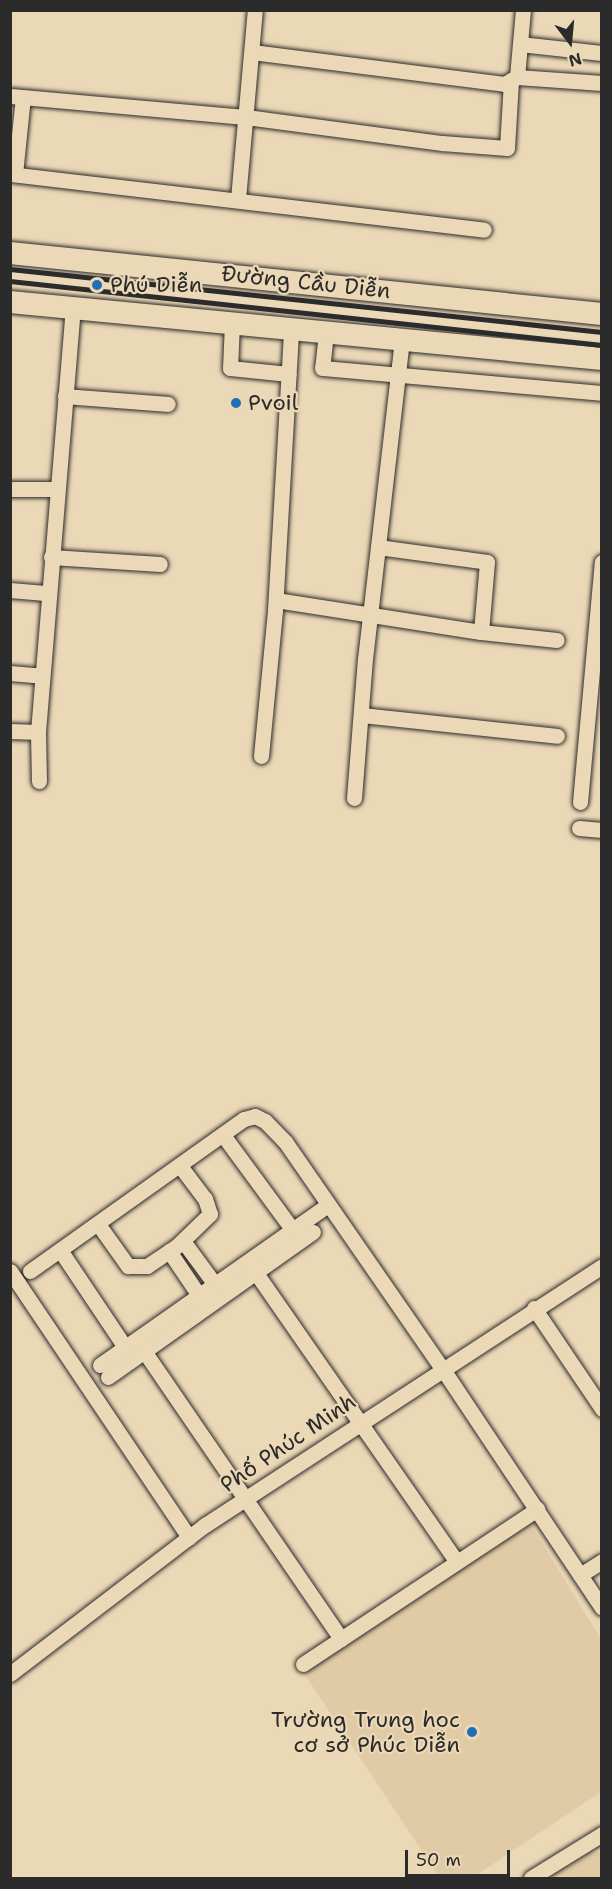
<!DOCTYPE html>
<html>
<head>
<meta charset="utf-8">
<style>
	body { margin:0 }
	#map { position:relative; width:612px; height:1889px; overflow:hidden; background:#ebd8b6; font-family:"Shantell Sans",sans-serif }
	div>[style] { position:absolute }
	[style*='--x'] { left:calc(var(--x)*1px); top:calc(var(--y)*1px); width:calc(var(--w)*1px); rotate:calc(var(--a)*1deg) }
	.built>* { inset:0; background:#e1caa6 }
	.roads { filter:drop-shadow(0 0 2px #2b2b2b) drop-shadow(0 0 2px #2b2b2b) }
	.minor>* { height:15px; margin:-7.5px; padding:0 7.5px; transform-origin:7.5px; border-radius:7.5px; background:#ebd8b6 }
	.highway>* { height:22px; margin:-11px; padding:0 11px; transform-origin:11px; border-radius:11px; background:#ebd8b6 }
	.rail>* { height:4.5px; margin:-2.25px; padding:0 2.25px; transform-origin:2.25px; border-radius:2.25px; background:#2b2b2b }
	.dots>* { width:16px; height:16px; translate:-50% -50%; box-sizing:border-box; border:3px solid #ebd8b6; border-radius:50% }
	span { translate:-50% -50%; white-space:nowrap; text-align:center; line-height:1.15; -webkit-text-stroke:4.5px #ebd8b6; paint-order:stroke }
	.street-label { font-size:22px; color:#2b2b2b }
	.poi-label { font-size:22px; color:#2b2b2b }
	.left { translate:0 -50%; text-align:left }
	.right { translate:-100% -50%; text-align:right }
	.frame { position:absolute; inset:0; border:12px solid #2b2b2b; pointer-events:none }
	.north { position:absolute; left:540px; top:12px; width:60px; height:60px; -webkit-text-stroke:4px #ebd8b6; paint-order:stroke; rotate:164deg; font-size:16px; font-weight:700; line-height:24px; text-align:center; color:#2b2b2b }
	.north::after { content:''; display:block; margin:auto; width:21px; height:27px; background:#2b2b2b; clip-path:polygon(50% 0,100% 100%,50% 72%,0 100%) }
	.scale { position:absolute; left:405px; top:1850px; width:105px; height:27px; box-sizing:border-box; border:3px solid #2b2b2b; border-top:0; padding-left:8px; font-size:18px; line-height:21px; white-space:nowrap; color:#2b2b2b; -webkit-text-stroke:4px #ebd8b6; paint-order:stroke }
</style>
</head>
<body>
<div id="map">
	<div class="built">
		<i style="clip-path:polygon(528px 1520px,601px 1639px,601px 1792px,472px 1878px,440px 1878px,303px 1672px)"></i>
		<i style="clip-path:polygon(601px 1852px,601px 1878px,552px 1876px,585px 1853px)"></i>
	</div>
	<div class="roads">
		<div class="minor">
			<i style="--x:520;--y:44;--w:82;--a:6.3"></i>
			<i style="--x:252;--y:52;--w:254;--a:7.2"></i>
			<i style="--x:504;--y:84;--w:15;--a:-28"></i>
			<i style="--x:517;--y:77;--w:67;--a:-84.9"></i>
			<i style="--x:517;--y:77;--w:85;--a:4"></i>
			<i style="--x:10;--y:96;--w:237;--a:5.1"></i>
			<i style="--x:246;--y:117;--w:198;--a:7.6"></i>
			<i style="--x:442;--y:143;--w:65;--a:4.4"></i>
			<i style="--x:507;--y:148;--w:68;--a:-86.6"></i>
			<i style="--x:10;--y:174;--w:477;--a:6.7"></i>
			<i style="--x:15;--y:174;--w:77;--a:-84.1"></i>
			<i style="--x:238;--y:199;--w:190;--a:-84.9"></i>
			<i style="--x:232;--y:323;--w:45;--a:92.5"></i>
			<i style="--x:230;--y:368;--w:59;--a:5.8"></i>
			<i style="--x:326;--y:332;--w:36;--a:96"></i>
			<i style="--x:322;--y:368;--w:281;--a:5.1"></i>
			<i style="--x:65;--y:396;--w:103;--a:4.4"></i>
			<i style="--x:10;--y:489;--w:46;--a:0"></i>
			<i style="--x:378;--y:547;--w:110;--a:7.8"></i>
			<i style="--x:487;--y:562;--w:70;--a:94.9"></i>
			<i style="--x:51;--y:557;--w:109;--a:3.7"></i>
			<i style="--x:10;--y:590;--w:38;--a:5"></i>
			<i style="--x:276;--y:600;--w:207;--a:8.9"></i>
			<i style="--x:481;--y:632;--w:76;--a:6"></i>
			<i style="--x:10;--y:673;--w:32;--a:5"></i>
			<i style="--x:362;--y:715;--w:196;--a:6.1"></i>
			<i style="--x:10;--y:731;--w:28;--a:2"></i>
			<i style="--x:261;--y:756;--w:147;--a:-84.5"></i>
			<i style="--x:275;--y:610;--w:281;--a:-86.7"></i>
			<i style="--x:39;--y:781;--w:49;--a:-91.2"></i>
			<i style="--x:38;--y:732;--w:425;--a:-85.3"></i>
			<i style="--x:354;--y:798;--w:139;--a:-85.5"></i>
			<i style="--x:365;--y:659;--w:321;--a:-83.4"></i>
			<i style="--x:580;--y:802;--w:241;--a:-84.8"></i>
			<i style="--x:579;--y:828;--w:23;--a:5"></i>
			<i style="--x:223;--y:1135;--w:117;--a:53.7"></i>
			<i style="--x:98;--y:1224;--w:52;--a:54.5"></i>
			<i style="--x:128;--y:1266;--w:19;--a:0"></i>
			<i style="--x:147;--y:1266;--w:36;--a:-34"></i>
			<i style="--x:177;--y:1246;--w:46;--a:-44.1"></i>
			<i style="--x:210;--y:1214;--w:16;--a:-108"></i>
			<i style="--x:205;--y:1199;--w:41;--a:-127.1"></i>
			<i style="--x:183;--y:1241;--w:52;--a:53.6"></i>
			<i style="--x:60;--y:1250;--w:117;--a:56.2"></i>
			<i style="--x:169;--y:1251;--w:52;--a:56"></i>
			<i style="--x:10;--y:1271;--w:321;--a:56.1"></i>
			<i style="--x:30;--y:1271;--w:262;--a:-35.4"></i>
			<i style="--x:244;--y:1119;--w:11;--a:-15"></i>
			<i style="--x:255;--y:1116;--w:11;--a:27"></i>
			<i style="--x:265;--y:1121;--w:30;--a:46"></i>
			<i style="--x:286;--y:1143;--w:274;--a:55.3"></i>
			<i style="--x:442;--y:1368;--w:288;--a:56.3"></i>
			<i style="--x:256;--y:1273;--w:352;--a:55.2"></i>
			<i style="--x:534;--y:1308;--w:122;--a:56"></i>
			<i style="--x:144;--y:1351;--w:349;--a:55.6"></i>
			<i style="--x:100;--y:1365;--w:279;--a:-35.1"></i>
			<i style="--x:108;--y:1377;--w:251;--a:-35.3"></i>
			<i style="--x:580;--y:1575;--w:26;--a:-32"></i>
			<i style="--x:303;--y:1664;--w:281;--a:-33.5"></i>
			<i style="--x:10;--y:1674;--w:245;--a:-37.4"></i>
			<i style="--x:205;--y:1525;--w:474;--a:-33.1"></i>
			<i style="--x:531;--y:1878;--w:84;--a:-31.8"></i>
		</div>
		<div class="highway">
			<i style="--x:10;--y:253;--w:595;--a:5.88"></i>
			<i style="--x:10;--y:302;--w:595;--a:5.5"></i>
		</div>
	</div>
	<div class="rail">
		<i style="--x:10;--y:269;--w:595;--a:6.07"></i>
		<i style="--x:10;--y:281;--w:595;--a:6.17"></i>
	</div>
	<div class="dots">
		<i style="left:97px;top:285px;background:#1f6fb2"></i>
		<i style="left:236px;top:403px;background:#1f6fb2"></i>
		<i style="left:472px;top:1732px;background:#1f6fb2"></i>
	</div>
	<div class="street-label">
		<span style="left:306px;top:282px;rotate:6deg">Đường Cầu Diễn</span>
		<span style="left:288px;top:1443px;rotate:-34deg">Phố Phúc Minh</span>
	</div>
	<div class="poi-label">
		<span class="left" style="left:110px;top:285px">Phú Diễn</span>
		<span class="left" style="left:248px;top:403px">Pvoil</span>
		<span class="right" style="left:460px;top:1732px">Trường Trung học<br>cơ sở Phúc Diễn</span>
	</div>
	<div class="frame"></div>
	<div class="north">N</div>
	<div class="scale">50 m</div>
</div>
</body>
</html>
